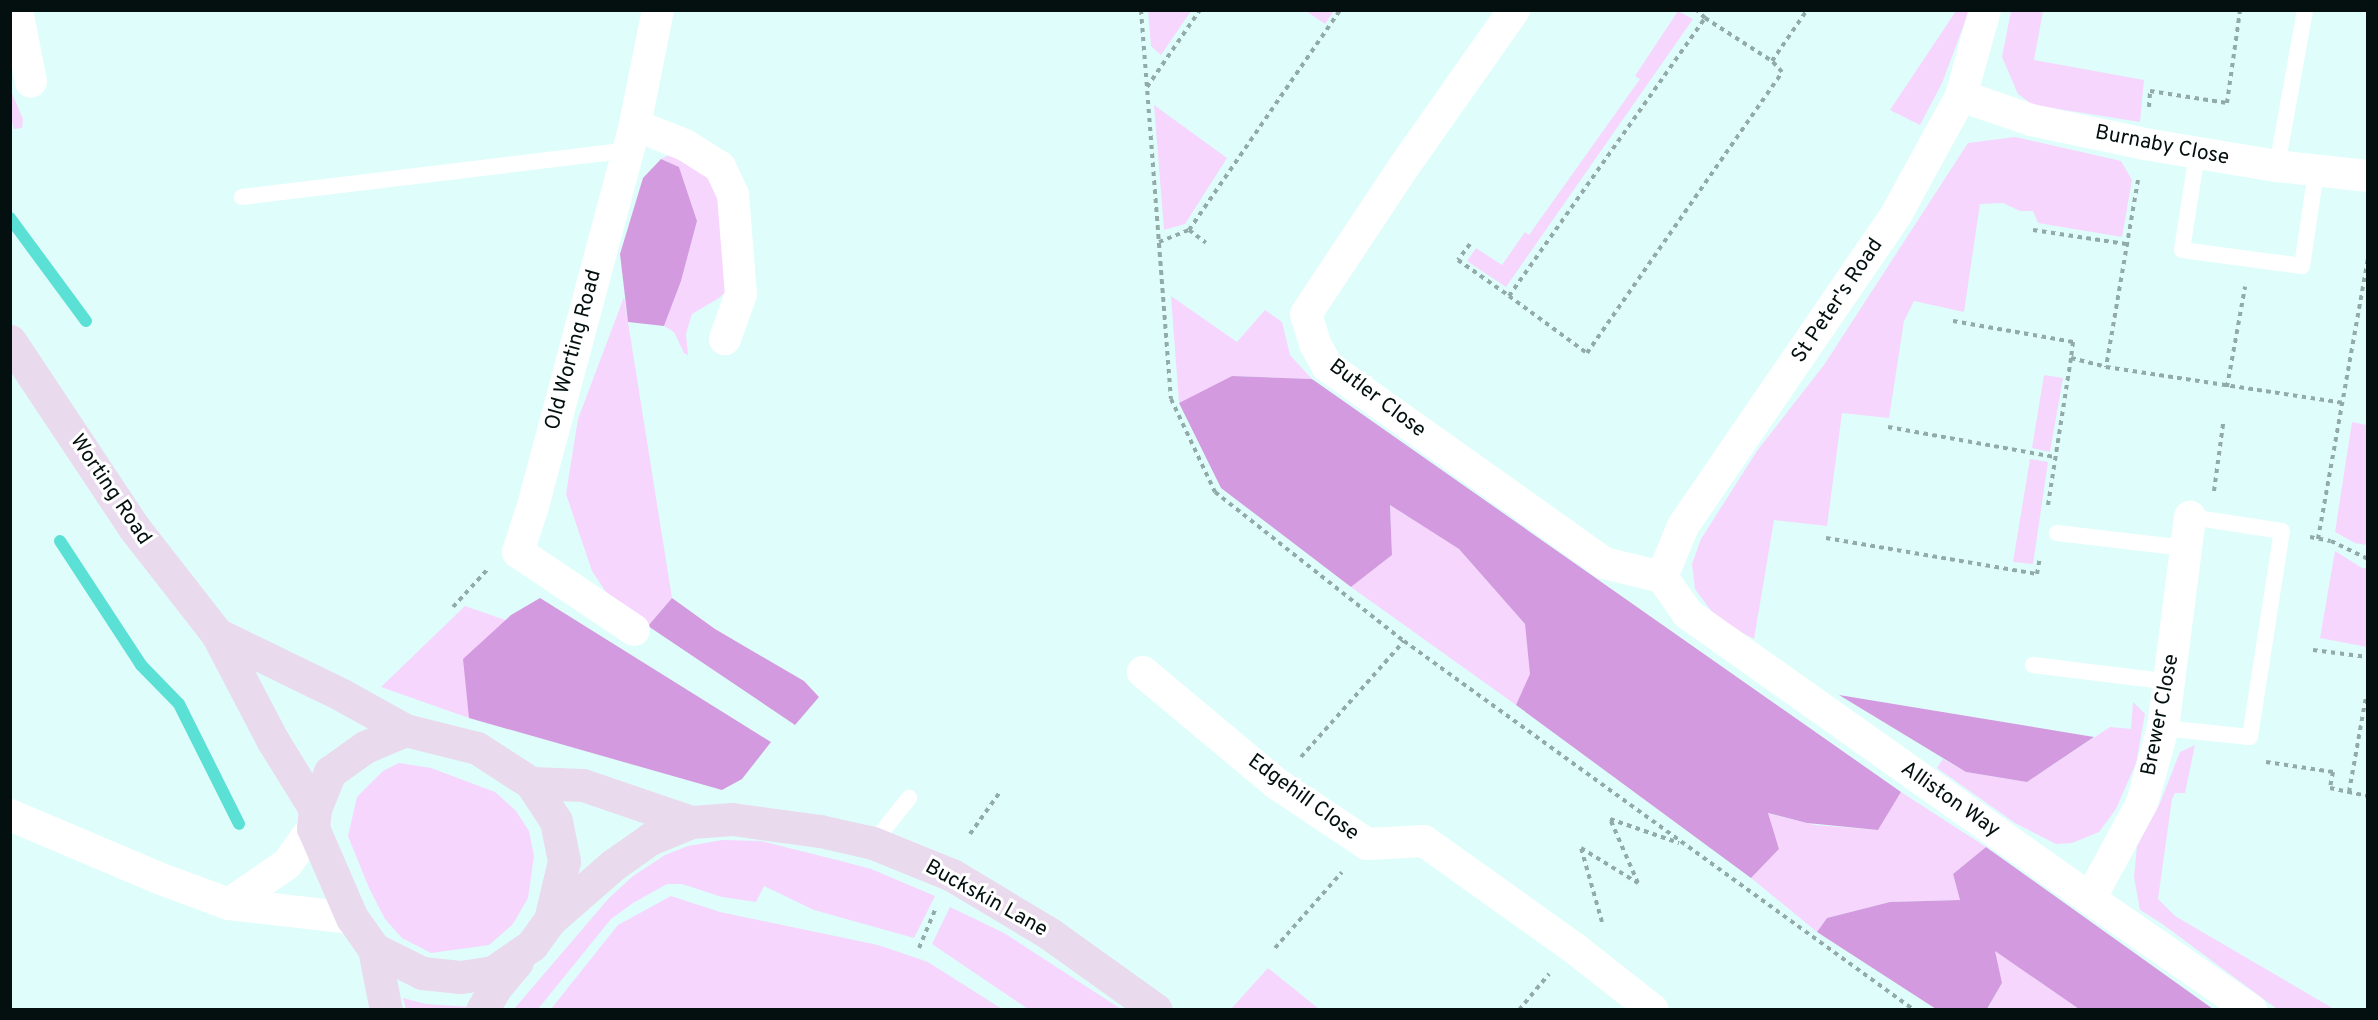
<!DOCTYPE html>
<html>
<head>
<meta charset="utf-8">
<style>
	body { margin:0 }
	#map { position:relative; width:2378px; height:1020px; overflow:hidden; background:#dffefb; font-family:Overpass,sans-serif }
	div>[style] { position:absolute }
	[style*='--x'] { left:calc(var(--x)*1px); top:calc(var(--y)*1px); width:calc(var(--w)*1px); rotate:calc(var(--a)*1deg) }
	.green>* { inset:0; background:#f6d6fd }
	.forest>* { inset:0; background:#d49ae0 }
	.stream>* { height:12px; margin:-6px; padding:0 6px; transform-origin:6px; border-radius:6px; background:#5be0d6 }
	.path>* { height:4px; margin-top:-2px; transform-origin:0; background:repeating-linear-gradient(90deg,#92aaa8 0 4.5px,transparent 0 9px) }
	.lane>* { height:16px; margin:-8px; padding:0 8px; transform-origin:8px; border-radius:8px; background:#fff }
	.street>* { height:32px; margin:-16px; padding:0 16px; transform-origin:16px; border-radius:16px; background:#fff }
	.secondary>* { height:33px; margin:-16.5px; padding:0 16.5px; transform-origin:16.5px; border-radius:16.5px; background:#eadaed }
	span { translate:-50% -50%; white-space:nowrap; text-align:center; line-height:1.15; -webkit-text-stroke:6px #fff; paint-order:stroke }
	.street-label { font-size:21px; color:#03100f }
	.frame { position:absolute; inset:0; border:12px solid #03100f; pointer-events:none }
</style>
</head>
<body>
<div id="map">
	<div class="green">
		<i style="clip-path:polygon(1148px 11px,1191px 11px,1161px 55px,1151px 46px)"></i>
		<i style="clip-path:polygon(1306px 11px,1334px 11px,1325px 24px)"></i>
		<i style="clip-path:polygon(1678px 11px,1693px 19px,1506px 287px,1467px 261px,1476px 248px,1502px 265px,1525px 232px,1529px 235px,1640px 79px,1635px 76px)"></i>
		<i style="clip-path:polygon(1956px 11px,1969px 11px,1942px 83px,1920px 125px,1890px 110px)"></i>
		<i style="clip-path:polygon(2011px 11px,2043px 11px,2034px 60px,2144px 80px,2140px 122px,2033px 105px,2018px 94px,2002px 57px)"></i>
		<i style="clip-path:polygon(10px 89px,23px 119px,22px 128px,14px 129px,11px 119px)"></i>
		<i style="clip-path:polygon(1154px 105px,1227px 158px,1185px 224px,1164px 230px)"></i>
		<i style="clip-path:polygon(2015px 137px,2121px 161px,2132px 180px,2122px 237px,2038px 223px,2033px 211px,2020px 211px,2003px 203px,1980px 204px,1964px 312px,1914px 301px,1904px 321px,1889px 418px,1842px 413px,1827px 526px,1774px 520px,1754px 639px,1718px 620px,1695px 589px,1692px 564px,1701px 539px,1757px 451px,1824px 365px,1968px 143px)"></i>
		<i style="clip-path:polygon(669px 155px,683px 158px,709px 176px,721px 197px,728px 290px,719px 298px,692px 314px,686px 334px,688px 355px,684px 353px,674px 332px,664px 326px,681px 281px,697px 221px,679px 167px,661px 159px)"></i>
		<i style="clip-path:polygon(1171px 296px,1237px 342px,1265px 310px,1282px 322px,1290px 355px,1312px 379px,1232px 376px,1179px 403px)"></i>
		<i style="clip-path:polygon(624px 297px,672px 598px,648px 626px,608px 595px,592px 571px,566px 494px,578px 419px)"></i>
		<i style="clip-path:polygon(2044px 375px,2063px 378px,2050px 452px,2032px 448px)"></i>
		<i style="clip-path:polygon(2352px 422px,2367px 425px,2367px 545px,2355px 543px,2335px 532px)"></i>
		<i style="clip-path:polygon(2030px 459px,2048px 462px,2033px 564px,2013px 562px)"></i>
		<i style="clip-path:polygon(1390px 505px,1459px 549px,1525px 624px,1531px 674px,1516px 705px,1351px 587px,1392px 555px)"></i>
		<i style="clip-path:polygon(2335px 551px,2362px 568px,2367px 568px,2367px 647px,2320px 638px)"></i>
		<i style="clip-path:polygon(465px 606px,508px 621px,469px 708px,469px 718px,381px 687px)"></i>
		<i style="clip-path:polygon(2133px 702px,2145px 714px,2136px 763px,2116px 809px,2099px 832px,2072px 843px,2056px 844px,2015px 823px,1937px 768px,1943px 759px,1966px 772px,2027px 782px,2110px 727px,2131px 729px)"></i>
		<i style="clip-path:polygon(2195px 745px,2185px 793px,2175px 793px,2172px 799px,2158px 899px,2175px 916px,2334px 1009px,2277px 1009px,2161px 923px,2140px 910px,2134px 877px,2137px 846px,2160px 803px,2180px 752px)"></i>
		<i style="clip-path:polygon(399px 763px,431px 768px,495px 792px,516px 811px,529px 831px,534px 856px,528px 898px,513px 924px,489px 945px,431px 953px,402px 938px,385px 919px,369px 888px,348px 836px,357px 797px,383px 771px)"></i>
		<i style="clip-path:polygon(1901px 792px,1986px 847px,1953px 874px,1960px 900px,1890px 902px,1827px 918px,1817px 932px,1751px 878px,1779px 849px,1767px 813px,1815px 825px,1878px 830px)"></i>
		<i style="clip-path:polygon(722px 840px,761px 841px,841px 861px,871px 869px,935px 896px,914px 938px,814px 910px,764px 886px,756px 902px,722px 897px,682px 884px,667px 884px,633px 903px,611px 919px,538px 1009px,514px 1009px,609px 898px,633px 876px,665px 855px,688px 846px)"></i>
		<i style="clip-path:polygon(671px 896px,720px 912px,878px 945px,928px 962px,1002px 1009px,551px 1009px,618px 925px)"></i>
		<i style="clip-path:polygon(950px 907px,1004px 933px,1121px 1009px,1028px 1009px,932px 944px)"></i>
		<i style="clip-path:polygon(1994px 950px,2079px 1009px,1987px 1010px,2002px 983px)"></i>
		<i style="clip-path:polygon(1268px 968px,1319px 1009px,1231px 1009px)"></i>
		<i style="clip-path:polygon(403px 998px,426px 1004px,470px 1007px,472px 1009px,406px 1009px)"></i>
	</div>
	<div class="forest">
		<i style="clip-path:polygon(661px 159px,679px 167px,697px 221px,681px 281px,664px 326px,628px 322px,620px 254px,643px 178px)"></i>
		<i style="clip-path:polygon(1232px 376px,1312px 379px,1901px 792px,1878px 830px,1807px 823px,1768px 813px,1779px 849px,1751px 878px,1516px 705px,1530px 674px,1525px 624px,1459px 549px,1390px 505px,1392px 555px,1351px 587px,1221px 488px,1179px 403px)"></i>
		<i style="clip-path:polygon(540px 598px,771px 742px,742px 779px,722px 790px,469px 718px,463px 659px,511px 615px)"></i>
		<i style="clip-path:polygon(672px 598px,715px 629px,804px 681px,819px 697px,795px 725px,648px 626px)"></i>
		<i style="clip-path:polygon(1839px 695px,2094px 737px,2027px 782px,1966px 772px)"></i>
		<i style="clip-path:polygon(1986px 847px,2213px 1009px,2079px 1009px,1995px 951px,2002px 983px,1987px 1009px,1936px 1009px,1817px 932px,1827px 918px,1890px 902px,1960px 900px,1953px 874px)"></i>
	</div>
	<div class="stream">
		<i style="--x:10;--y:218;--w:128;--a:53.6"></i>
		<i style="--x:60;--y:541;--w:148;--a:56.8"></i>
		<i style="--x:141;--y:665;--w:54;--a:45.7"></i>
		<i style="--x:179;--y:704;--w:134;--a:63.4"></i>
	</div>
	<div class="path">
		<i style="--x:1141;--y:10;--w:390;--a:85.6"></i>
		<i style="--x:1171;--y:399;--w:103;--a:64.7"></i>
		<i style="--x:1215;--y:492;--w:241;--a:38.3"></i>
		<i style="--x:1404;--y:641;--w:629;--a:35.89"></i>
		<i style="--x:1705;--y:18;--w:80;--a:32.7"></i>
		<i style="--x:1772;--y:61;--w:62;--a:-55.5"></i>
		<i style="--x:1147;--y:87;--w:93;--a:-55.5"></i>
		<i style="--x:2149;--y:107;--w:16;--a:-86"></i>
		<i style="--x:2150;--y:91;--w:78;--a:8.9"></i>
		<i style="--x:2227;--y:103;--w:94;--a:-82"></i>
		<i style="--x:2138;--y:180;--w:190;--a:99.7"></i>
		<i style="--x:2106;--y:367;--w:241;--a:8.6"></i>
		<i style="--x:1189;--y:230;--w:21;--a:37"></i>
		<i style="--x:2033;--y:230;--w:94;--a:8.6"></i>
		<i style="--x:1159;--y:242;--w:32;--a:-22"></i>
		<i style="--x:1189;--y:230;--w:267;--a:-55.5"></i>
		<i style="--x:1470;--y:244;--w:20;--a:127"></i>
		<i style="--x:1458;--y:260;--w:62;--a:35.2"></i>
		<i style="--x:1509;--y:296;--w:340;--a:-54.8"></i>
		<i style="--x:1705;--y:18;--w:11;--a:-135"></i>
		<i style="--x:1509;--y:296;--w:97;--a:36.2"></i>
		<i style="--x:1587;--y:353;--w:342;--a:-55.2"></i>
		<i style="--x:1782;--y:72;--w:15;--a:-132"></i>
		<i style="--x:1953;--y:321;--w:122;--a:9.9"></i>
		<i style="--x:2073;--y:342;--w:16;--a:97"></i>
		<i style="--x:2227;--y:387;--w:102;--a:-79.8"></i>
		<i style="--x:1888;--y:427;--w:170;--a:10.2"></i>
		<i style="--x:2214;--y:491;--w:68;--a:-82.3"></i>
		<i style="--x:2048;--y:505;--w:149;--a:-81.1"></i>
		<i style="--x:2071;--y:358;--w:36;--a:14"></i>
		<i style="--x:2310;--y:537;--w:21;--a:11"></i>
		<i style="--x:2331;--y:541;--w:41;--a:25.9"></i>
		<i style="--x:1826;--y:538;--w:214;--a:9.7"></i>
		<i style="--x:2037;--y:574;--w:17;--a:-80"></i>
		<i style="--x:2318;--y:539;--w:284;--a:-79.9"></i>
		<i style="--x:453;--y:607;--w:50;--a:-47.4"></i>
		<i style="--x:2313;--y:650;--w:55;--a:7.3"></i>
		<i style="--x:1301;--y:757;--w:155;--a:-48.4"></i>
		<i style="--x:2266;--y:762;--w:68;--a:8.5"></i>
		<i style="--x:2333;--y:772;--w:16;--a:101"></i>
		<i style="--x:2330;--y:788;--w:39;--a:12"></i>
		<i style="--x:2349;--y:792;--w:97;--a:-79.9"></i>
		<i style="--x:970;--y:834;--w:52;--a:-54.5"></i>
		<i style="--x:1602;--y:922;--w:77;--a:-105.8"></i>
		<i style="--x:1581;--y:848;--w:67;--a:31.6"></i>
		<i style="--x:1638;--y:883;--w:70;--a:-113.6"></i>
		<i style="--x:1610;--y:819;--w:73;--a:19.2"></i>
		<i style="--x:919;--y:948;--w:41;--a:-67.2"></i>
		<i style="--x:1275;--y:948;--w:101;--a:-48.6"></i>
		<i style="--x:1519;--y:1010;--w:47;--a:-50.2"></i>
	</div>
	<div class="lane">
		<i style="--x:2197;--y:154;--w:97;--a:98.9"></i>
		<i style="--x:2182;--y:250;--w:121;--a:7.6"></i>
		<i style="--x:2302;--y:266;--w:95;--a:-81.5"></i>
		<i style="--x:2277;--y:166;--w:158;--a:-79.8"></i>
		<i style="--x:242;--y:197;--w:389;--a:-6.9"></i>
		<i style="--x:2057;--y:533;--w:129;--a:6.7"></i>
		<i style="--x:2033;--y:665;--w:139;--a:7"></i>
		<i style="--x:2163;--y:728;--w:87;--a:5.9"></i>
		<i style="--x:2250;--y:737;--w:208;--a:-81.2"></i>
		<i style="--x:2282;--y:531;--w:93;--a:-171.3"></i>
		<i style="--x:873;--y:843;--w:58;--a:-51.3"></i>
	</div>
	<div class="street">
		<i style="--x:17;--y:10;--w:73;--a:79"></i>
		<i style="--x:1514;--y:10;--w:193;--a:125.1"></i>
		<i style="--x:1403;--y:168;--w:175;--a:123.6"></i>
		<i style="--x:1306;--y:314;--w:31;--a:73"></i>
		<i style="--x:1315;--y:344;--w:25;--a:61"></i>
		<i style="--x:1327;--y:366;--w:340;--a:35.4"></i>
		<i style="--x:1604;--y:563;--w:60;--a:13.6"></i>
		<i style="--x:1961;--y:96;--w:74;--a:18.9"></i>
		<i style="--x:2031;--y:120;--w:116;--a:11.9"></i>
		<i style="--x:2145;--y:144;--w:134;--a:9.5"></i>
		<i style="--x:2277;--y:166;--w:92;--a:6.3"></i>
		<i style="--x:635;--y:125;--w:54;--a:21.8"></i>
		<i style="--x:685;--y:145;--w:41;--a:32.2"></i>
		<i style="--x:720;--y:167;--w:31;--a:65"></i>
		<i style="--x:733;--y:195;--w:99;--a:85.4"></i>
		<i style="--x:741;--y:294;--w:48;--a:109.6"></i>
		<i style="--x:1662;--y:577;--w:45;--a:54.9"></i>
		<i style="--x:1688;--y:614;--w:493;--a:35.3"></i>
		<i style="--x:2090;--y:899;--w:196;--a:34.6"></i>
		<i style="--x:1662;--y:577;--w:55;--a:-67.6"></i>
		<i style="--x:1683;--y:526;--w:379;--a:-55.6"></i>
		<i style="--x:1897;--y:213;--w:133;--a:-61.3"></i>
		<i style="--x:1961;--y:96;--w:89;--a:-74.4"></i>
		<i style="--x:634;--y:630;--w:140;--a:-146.1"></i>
		<i style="--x:518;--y:552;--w:48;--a:-71.9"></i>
		<i style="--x:533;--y:506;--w:394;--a:-75"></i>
		<i style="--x:635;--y:125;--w:117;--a:-78.7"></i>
		<i style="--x:1143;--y:672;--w:175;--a:39.9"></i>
		<i style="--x:1277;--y:784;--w:108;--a:33.7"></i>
		<i style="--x:1367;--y:844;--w:57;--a:-3"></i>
		<i style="--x:1424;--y:841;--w:189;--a:35.5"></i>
		<i style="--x:1578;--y:951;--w:95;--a:38.2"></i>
		<i style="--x:10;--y:815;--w:164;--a:23"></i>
		<i style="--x:161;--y:879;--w:72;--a:20.2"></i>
		<i style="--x:229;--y:904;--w:124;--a:6.5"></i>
		<i style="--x:2090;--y:899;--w:109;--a:-61.6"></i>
		<i style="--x:2142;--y:803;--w:78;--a:-74.4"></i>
		<i style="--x:2163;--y:728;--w:213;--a:-82.7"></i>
		<i style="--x:229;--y:904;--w:70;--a:-34.6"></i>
		<i style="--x:287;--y:864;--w:44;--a:-54.2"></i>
	</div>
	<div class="secondary">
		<i style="--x:10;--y:341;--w:226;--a:56.4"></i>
		<i style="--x:135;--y:529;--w:133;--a:52"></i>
		<i style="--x:217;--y:634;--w:121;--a:62.4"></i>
		<i style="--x:273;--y:741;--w:80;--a:58.3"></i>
		<i style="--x:217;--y:634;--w:139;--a:26"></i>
		<i style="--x:342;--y:695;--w:72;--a:29.1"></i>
		<i style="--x:405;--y:730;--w:74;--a:14"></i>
		<i style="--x:477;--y:748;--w:64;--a:32.9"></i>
		<i style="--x:531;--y:783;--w:45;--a:56.7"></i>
		<i style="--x:556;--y:821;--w:41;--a:78.7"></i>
		<i style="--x:564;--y:861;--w:61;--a:103.3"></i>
		<i style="--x:550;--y:920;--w:31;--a:126"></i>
		<i style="--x:532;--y:945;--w:47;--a:145.3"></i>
		<i style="--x:493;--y:972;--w:33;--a:171"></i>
		<i style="--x:460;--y:977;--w:38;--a:-174"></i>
		<i style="--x:422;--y:973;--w:54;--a:-153.4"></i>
		<i style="--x:374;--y:949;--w:38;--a:-125"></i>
		<i style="--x:352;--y:918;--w:98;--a:-113.4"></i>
		<i style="--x:313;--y:828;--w:19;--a:-84"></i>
		<i style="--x:315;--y:809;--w:40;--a:-68"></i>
		<i style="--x:330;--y:772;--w:43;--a:-35.5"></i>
		<i style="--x:365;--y:747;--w:43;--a:-23"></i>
		<i style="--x:531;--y:783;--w:52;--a:2.2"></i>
		<i style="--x:583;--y:785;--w:114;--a:18.9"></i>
		<i style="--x:550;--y:920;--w:84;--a:-41.1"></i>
		<i style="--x:613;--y:865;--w:45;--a:-35.1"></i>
		<i style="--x:650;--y:839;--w:44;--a:-22.5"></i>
		<i style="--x:691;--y:822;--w:41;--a:-4.2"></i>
		<i style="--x:732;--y:819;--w:89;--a:7.8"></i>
		<i style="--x:820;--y:831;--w:54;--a:12.8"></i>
		<i style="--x:873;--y:843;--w:85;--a:22.1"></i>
		<i style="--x:952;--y:875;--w:114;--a:31"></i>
		<i style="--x:1050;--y:934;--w:130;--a:35.6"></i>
		<i style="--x:374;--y:949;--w:62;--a:78.9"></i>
		<i style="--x:482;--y:1010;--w:26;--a:-59"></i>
		<i style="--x:495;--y:988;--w:34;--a:-50"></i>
	</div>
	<div class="street-label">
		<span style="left:2162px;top:146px;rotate:11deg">Burnaby Close</span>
		<span style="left:1838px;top:301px;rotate:-56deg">St Peter's Road</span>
		<span style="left:574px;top:350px;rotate:-75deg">Old Worting Road</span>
		<span style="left:1377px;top:399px;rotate:37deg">Butler Close</span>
		<span style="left:110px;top:490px;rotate:56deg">Worting Road</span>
		<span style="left:2161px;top:715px;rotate:-79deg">Brewer Close</span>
		<span style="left:1303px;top:798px;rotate:36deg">Edgehill Close</span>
		<span style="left:1950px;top:800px;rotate:35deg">Alliston Way</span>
		<span style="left:986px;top:899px;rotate:29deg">Buckskin Lane</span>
	</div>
	<div class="frame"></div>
</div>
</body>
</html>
